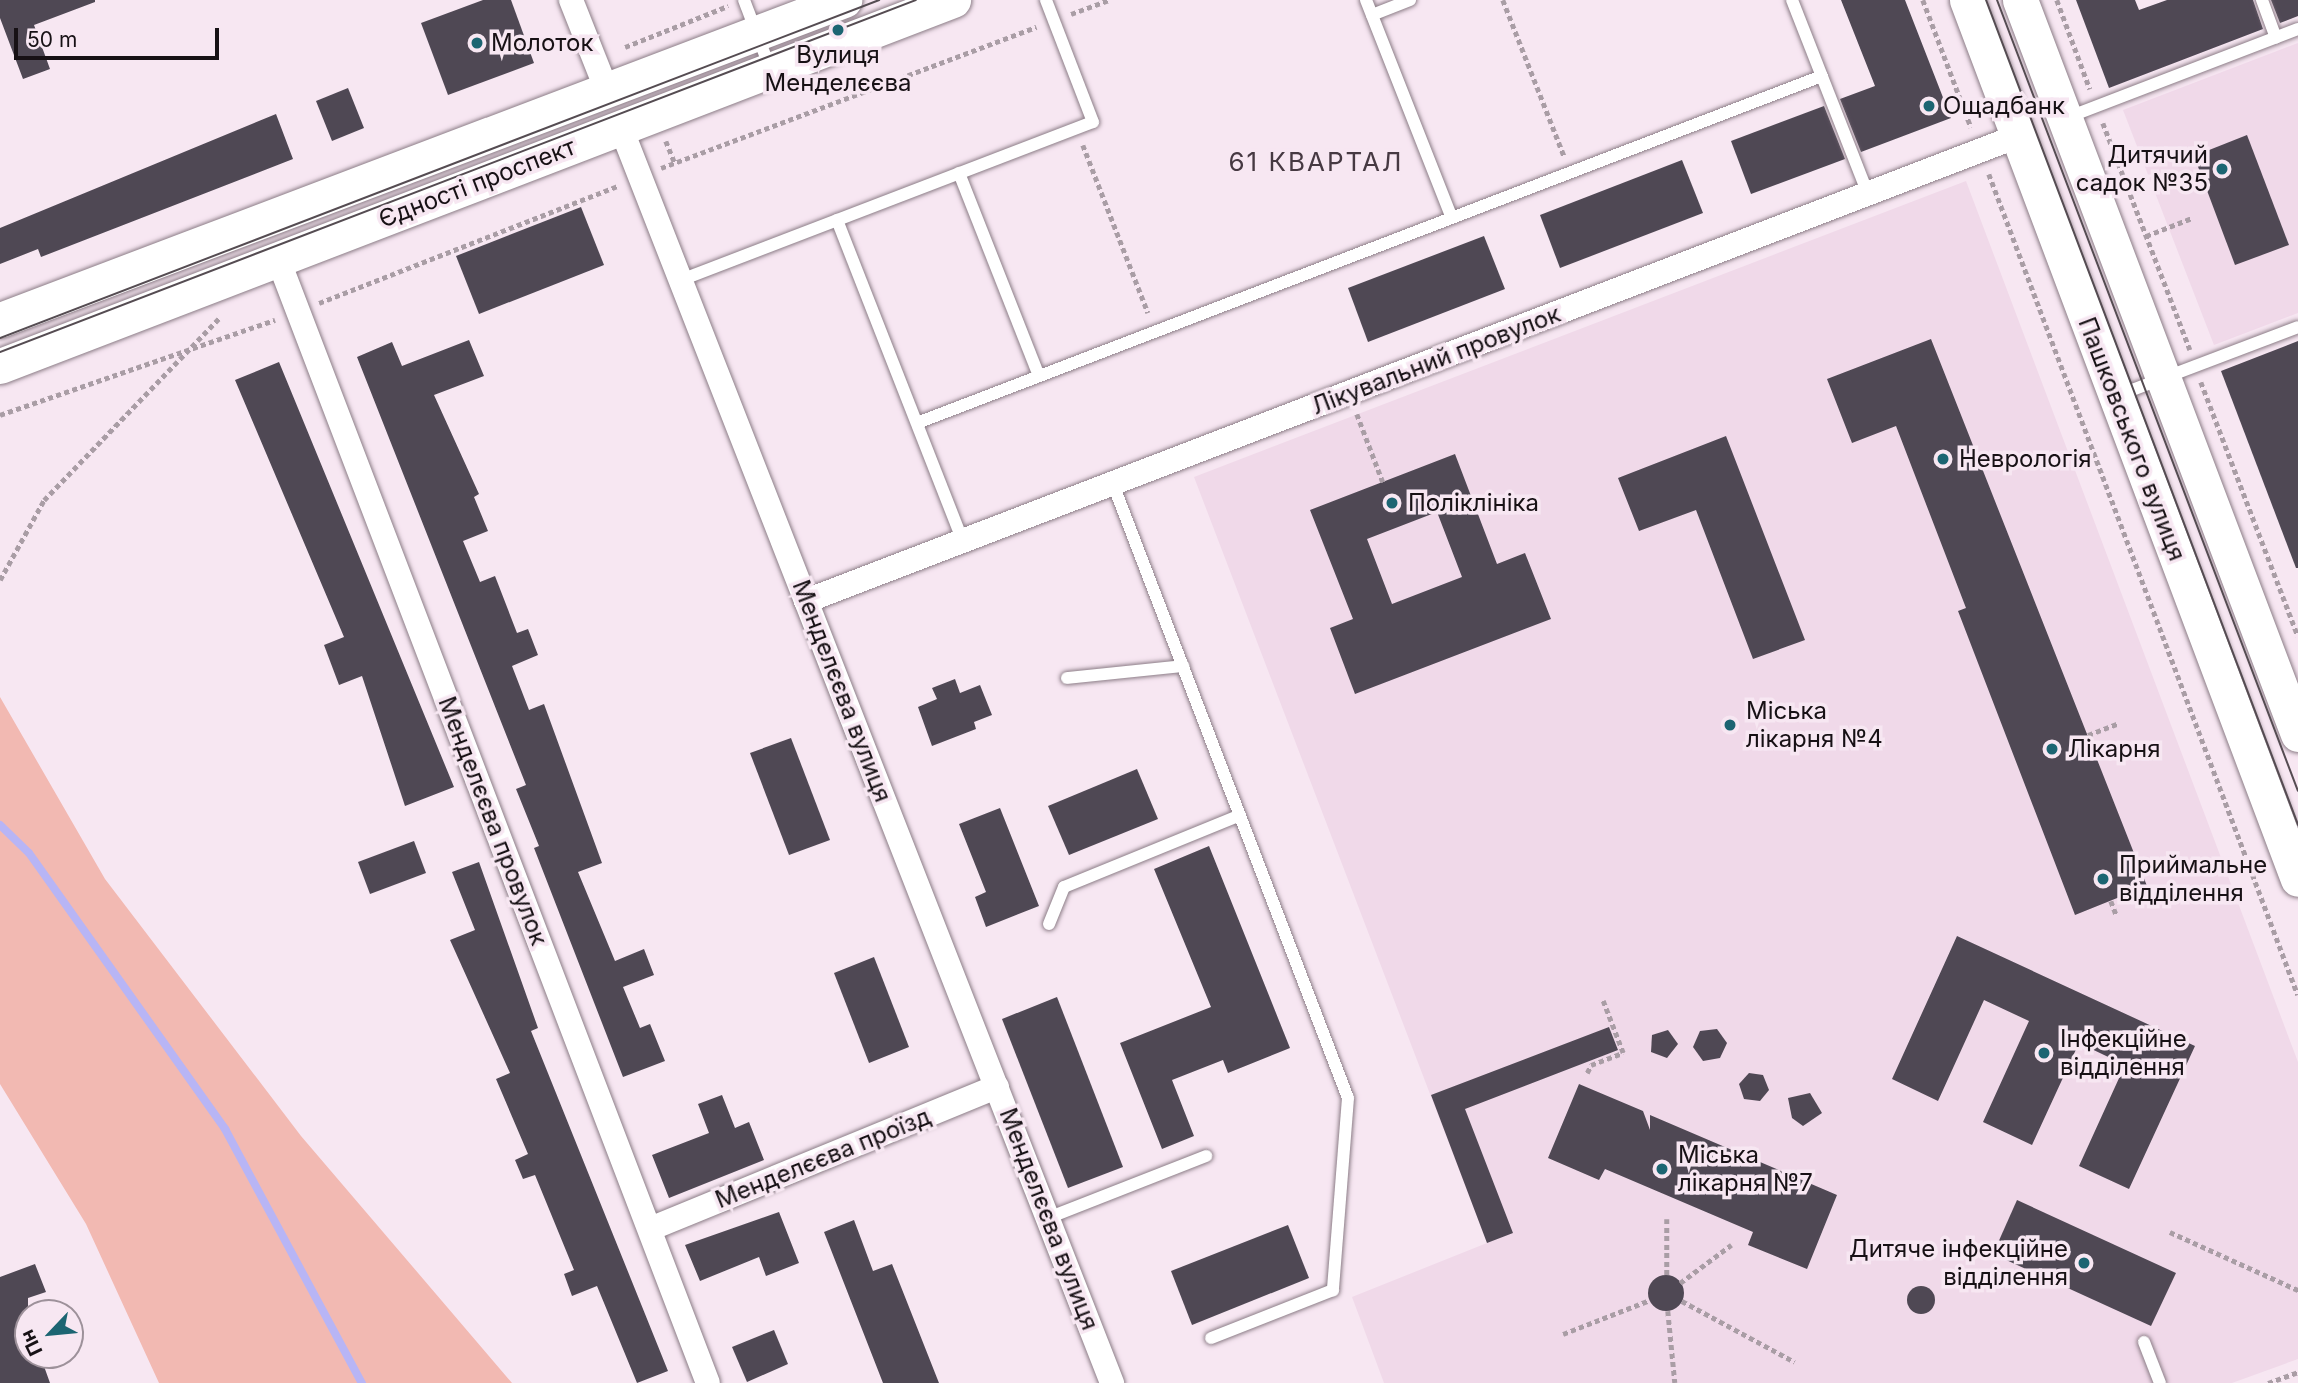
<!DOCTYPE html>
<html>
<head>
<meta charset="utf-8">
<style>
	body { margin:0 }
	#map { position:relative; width:2298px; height:1383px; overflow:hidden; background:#f7e7f2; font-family:Inter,sans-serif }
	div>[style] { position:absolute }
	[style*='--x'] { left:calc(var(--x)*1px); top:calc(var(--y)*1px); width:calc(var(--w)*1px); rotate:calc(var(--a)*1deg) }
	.built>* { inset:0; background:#f0d9e9 }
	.green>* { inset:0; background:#f2b9b2 }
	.stream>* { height:8px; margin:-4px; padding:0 4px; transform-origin:4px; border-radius:4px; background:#b8b5f5 }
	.building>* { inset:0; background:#4f4854 }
	.round { border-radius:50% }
	.path>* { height:4.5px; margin-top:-2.25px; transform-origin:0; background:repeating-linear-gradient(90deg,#a99da5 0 5px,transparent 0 8.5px) }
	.roads { filter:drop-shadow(0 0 2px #8c7d87) drop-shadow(0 0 2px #8c7d87) }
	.lane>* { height:12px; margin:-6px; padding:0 6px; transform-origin:6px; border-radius:6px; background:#fff }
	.street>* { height:24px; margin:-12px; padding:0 12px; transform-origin:12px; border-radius:12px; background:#fff }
	.secondary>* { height:35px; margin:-17.5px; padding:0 17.5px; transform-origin:17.5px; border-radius:17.5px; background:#fff }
	.tram>* { height:2px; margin:-1px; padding:0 1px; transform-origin:1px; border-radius:1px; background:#554c52 }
	.dots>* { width:19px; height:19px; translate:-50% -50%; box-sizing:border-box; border:4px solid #f7e7f2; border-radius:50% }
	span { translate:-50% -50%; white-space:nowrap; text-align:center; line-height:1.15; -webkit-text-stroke:7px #f7e7f2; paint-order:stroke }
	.poi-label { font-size:24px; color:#171115 }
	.left { translate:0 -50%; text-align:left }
	.right { translate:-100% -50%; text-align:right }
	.street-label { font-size:24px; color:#171115 }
	.neighbourhood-label { font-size:26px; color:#463942; letter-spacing:2px }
	.north { position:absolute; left:14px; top:1299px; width:70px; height:70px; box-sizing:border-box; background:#f7e7f2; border:2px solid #9d919a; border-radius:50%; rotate:244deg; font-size:19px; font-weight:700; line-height:28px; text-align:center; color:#171115 }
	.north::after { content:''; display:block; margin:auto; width:24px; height:32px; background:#1c6572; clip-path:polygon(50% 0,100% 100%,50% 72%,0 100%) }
	.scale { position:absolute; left:14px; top:28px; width:205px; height:32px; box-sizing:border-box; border:4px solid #171115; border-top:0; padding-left:9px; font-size:21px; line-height:24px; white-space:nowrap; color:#171115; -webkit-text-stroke:5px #f7e7f2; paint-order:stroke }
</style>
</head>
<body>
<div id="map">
	<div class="built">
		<i style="clip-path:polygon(2298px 43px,2298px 313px,2214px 345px,2123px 110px)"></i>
		<i style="clip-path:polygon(1966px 181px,2298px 1062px,2298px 1359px,2232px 1383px,1384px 1383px,1352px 1297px,1487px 1243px,1194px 477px)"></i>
	</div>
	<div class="green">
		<i style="clip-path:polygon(0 697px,105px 879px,301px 1136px,512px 1383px,159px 1383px,86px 1224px,0 1084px)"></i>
	</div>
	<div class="stream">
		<i style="--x:0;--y:825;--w:40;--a:44"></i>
		<i style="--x:29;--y:853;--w:339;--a:54.6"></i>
		<i style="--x:225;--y:1129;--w:289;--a:61.7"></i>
	</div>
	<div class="building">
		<i style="clip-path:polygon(0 0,95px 0,95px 2px,34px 25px,50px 69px,23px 79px,0 18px)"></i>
		<i style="clip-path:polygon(483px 0,511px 0,534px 63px,448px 95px,421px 23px)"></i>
		<i style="clip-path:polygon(1841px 0,1905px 0,1951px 118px,1861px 152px,1840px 99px,1875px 86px)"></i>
		<i style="clip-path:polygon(2076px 0,2135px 0,2139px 10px,2167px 0,2253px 0,2263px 29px,2109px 88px)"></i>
		<i style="clip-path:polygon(2271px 0,2298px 0,2298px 16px,2280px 23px)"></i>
		<i style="clip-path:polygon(348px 88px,364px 128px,332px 141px,316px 101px)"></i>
		<i style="clip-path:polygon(1824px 106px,1845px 159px,1751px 194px,1731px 141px)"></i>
		<i style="clip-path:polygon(276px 114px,293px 159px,41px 257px,38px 249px,0 264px,0 228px)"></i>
		<i style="clip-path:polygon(2247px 135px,2289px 245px,2235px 265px,2194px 156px)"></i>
		<i style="clip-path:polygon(1682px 160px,1703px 213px,1560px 268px,1540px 215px)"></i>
		<i style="clip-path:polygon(581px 207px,604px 265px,479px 314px,456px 256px)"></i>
		<i style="clip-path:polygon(1484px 236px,1505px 289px,1368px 342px,1348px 288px)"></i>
		<i style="clip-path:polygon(1931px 339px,2147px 886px,2075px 915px,1958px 611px,1966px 608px,1896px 426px,1852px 443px,1827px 379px)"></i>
		<i style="clip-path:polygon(469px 340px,484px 376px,434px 395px,479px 494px,474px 497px,488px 531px,463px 541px,480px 582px,495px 576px,517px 633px,528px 629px,538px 655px,512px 666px,529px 710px,544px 704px,602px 863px,578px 872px,615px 961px,644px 949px,654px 975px,623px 987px,640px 1028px,650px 1024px,665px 1061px,623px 1077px,534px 848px,539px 846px,516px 789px,526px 785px,357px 357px,392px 342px,402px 366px)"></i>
		<i style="clip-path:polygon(2298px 341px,2298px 568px,2296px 568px,2221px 371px)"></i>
		<i style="clip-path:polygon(279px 362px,454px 787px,405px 806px,362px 676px,339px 685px,324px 645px,344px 637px,235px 380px)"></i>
		<i style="clip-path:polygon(1726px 436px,1805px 640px,1753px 659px,1696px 510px,1639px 531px,1618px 478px)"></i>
		<i style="clip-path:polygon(evenodd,1455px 454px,1497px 564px,1525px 553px,1551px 619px,1355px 694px,1330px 628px,1353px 619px,1310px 510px,1455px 454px,1437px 512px,1462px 577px,1392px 604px,1367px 539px,1437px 512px)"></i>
		<i style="clip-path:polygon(955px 679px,960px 693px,980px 685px,992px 715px,974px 722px,976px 729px,932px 746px,918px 707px,937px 699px,932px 688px)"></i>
		<i style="clip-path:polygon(791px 738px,830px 840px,789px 855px,750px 753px)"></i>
		<i style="clip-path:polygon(1137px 769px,1158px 819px,1069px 855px,1048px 806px)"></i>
		<i style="clip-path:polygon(1000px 808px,1039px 906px,986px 927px,975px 897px,986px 892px,959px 824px)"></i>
		<i style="clip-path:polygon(414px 841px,426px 873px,370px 894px,358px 862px)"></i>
		<i style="clip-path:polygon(1209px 846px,1290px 1048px,1228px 1073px,1223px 1060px,1172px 1080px,1194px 1136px,1162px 1149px,1120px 1043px,1211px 1007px,1154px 869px)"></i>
		<i style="clip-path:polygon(479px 862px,538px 1028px,531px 1031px,668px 1371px,637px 1383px,597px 1286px,572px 1296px,564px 1274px,574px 1270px,535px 1175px,523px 1179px,515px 1160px,528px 1154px,496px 1079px,510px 1073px,450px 940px,475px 930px,452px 872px)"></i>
		<i style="clip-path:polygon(1957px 936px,2195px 1046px,2129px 1189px,2079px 1166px,2125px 1065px,2079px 1043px,2032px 1145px,1983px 1122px,2029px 1021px,1984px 1000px,1938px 1101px,1892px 1079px)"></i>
		<i style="clip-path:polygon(874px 957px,909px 1047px,869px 1063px,834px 973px)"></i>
		<i style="clip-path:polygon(1057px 997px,1123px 1167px,1068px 1188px,1002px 1019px)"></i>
		<i style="clip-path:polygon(1609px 1027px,1618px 1050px,1465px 1109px,1513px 1233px,1487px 1243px,1431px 1095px)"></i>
		<i style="clip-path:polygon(1717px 1029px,1727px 1043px,1720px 1058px,1703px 1061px,1693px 1047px,1700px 1031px)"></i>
		<i style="clip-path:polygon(1668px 1030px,1678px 1044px,1667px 1058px,1651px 1052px,1652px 1035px)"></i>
		<i style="clip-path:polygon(1749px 1073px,1763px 1075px,1769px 1090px,1760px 1101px,1744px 1099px,1739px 1084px)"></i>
		<i style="clip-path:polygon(1579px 1084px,1643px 1111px,1650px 1130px,1650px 1115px,1837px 1195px,1807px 1269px,1748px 1245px,1753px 1232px,1605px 1169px,1599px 1180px,1548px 1158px)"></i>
		<i style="clip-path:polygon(1810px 1093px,1822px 1113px,1803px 1126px,1792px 1118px,1788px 1098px)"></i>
		<i style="clip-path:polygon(722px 1095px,735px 1128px,749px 1122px,764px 1160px,669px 1198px,652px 1155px,709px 1133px,698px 1104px)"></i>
		<i style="clip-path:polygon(2017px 1200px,2176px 1273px,2151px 1326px,1993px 1254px)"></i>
		<i style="clip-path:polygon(779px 1212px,799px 1263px,766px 1276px,759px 1257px,700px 1281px,685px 1245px)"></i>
		<i style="clip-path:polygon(854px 1220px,873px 1271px,892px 1264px,939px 1383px,883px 1383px,824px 1232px)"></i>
		<i style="clip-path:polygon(1288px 1225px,1309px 1278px,1192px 1325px,1171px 1271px)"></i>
		<i style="clip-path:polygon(35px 1264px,46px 1292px,28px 1298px,28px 1355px,40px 1355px,50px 1383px,0 1383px,0 1277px)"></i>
		<i class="round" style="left:1648px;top:1275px;width:36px;height:36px"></i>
		<i class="round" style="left:1907px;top:1286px;width:28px;height:28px"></i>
		<i style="clip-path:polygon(774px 1330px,788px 1364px,747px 1382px,732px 1347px)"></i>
	</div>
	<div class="path">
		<i style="--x:1503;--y:0;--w:168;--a:68.6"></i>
		<i style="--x:1923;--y:0;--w:136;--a:69.3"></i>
		<i style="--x:2057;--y:0;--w:95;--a:69.7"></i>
		<i style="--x:1071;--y:14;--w:40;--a:-20.2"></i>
		<i style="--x:625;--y:47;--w:111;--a:-21.7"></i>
		<i style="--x:2103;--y:123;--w:243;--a:69"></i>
		<i style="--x:666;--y:141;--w:24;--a:68"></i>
		<i style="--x:1083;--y:145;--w:180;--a:68.8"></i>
		<i style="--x:661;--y:168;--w:401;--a:-20.6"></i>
		<i style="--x:1989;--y:174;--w:877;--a:69.38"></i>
		<i style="--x:2146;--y:236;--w:49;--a:-21.4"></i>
		<i style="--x:319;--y:303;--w:320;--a:-21.4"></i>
		<i style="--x:2201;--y:382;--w:272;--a:69.1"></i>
		<i style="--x:1357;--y:414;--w:73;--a:69.1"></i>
		<i style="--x:0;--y:415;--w:291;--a:-19.1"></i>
		<i style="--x:0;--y:580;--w:91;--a:-61.2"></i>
		<i style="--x:44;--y:500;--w:254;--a:-46.1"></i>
		<i style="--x:2088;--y:735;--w:31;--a:-21"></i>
		<i style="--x:2111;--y:901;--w:14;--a:69"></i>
		<i style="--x:1587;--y:1073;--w:9;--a:-63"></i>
		<i style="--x:1591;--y:1065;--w:34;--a:-21"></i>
		<i style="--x:1623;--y:1053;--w:56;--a:-111"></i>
		<i style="--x:1667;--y:1219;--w:57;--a:90"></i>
		<i style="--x:2170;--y:1232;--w:141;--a:24.4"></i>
		<i style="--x:1680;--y:1283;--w:64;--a:-36.7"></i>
		<i style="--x:1682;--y:1301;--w:128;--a:28.4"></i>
		<i style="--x:1668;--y:1311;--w:72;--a:84.4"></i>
		<i style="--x:1563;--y:1334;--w:93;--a:-21.3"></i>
		<i style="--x:2268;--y:1383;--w:32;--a:-20"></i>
	</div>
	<div class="roads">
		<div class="lane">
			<i style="--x:744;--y:0;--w:73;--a:69.1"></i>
			<i style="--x:1366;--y:0;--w:234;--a:68.5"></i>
			<i style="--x:1792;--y:0;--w:208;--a:68.6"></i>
			<i style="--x:2262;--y:0;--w:40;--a:69.8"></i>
			<i style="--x:1372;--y:15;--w:41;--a:-21.5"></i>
			<i style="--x:2066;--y:118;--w:248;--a:-21"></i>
			<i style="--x:959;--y:173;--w:218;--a:68.5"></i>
			<i style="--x:837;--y:220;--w:345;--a:68.6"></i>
			<i style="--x:681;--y:280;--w:441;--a:-21"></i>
			<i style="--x:1093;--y:122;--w:131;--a:-111.1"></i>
			<i style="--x:2119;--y:395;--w:191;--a:-20.8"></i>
			<i style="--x:917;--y:423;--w:969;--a:-20.98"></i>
			<i style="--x:1113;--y:484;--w:657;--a:69.06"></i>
			<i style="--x:1348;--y:1098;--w:193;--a:94.5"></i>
			<i style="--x:1333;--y:1290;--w:131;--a:158.5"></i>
			<i style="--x:1067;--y:678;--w:117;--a:-5.9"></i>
			<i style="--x:1049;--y:924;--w:40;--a:-68"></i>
			<i style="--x:1064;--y:887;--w:190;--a:-22.2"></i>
			<i style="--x:1048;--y:1218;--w:170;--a:-21.4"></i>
			<i style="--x:2144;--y:1342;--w:44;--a:68.7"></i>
		</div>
		<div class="street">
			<i style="--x:571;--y:0;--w:98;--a:68.4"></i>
			<i style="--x:621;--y:128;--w:1348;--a:68.63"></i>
			<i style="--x:278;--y:259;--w:1203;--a:69.07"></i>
			<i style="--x:806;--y:601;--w:1298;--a:-20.99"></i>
			<i style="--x:650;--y:1229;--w:375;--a:-22.3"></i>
		</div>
		<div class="secondary">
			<i style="--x:1967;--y:0;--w:939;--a:69.37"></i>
			<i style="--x:2020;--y:0;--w:785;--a:69.26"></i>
			<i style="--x:0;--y:320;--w:903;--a:-20.76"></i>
			<i style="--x:0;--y:366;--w:1021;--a:-21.01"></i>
		</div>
	</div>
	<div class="tram">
		<i style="--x:1986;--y:0;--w:882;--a:69.28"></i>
		<i style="--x:1997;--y:0;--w:846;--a:69.17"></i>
		<i style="--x:0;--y:338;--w:942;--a:-21.03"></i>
		<i style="--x:0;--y:352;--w:981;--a:-21.02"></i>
	</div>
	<div class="dots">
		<i style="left:838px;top:30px;background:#1c6572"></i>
		<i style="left:477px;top:43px;background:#1c6572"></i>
		<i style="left:1929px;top:106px;background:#1c6572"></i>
		<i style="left:2222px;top:169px;background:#1c6572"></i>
		<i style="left:1943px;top:459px;background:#1c6572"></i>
		<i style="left:1392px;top:503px;background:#1c6572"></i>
		<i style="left:1730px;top:725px;background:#1c6572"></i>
		<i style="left:2052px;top:749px;background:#1c6572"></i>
		<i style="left:2103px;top:879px;background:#1c6572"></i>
		<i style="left:2044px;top:1053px;background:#1c6572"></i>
		<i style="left:1662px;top:1169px;background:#1c6572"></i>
		<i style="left:2084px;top:1263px;background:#1c6572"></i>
	</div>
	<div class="poi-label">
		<span class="left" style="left:491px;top:43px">Молоток</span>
		<span style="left:838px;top:69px">Вулиця<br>Менделєєва</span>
		<span class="left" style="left:1943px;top:106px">Ощадбанк</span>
		<span class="right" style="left:2208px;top:169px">Дитячий<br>садок №35</span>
		<span class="left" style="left:1959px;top:459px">Неврологія</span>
		<span class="left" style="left:1408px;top:503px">Поліклініка</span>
		<span class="left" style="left:1746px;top:725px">Міська<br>лікарня №4</span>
		<span class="left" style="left:2068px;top:749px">Лікарня</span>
		<span class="left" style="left:2119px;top:879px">Приймальне<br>відділення</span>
		<span class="left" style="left:2060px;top:1053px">Інфекційне<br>відділення</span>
		<span class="left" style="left:1678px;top:1169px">Міська<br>лікарня №7</span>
		<span class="right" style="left:2068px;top:1263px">Дитяче інфекційне<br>відділення</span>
	</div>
	<div class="street-label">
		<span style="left:477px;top:183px;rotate:-21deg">Єдності проспект</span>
		<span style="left:1436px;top:360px;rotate:-21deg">Лікувальний провулок</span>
		<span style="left:2132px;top:439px;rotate:69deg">Пашковського вулиця</span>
		<span style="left:842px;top:691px;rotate:69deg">Менделєєва вулиця</span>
		<span style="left:493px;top:821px;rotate:69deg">Менделєєва провулок</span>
		<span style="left:823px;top:1158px;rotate:-22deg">Менделєєва проїзд</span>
		<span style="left:1049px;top:1219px;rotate:69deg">Менделєєва вулиця</span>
	</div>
	<div class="neighbourhood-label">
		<span style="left:1316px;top:162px">61 КВАРТАЛ</span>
	</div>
	<div class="north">Пн</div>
	<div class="scale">50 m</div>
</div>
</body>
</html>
